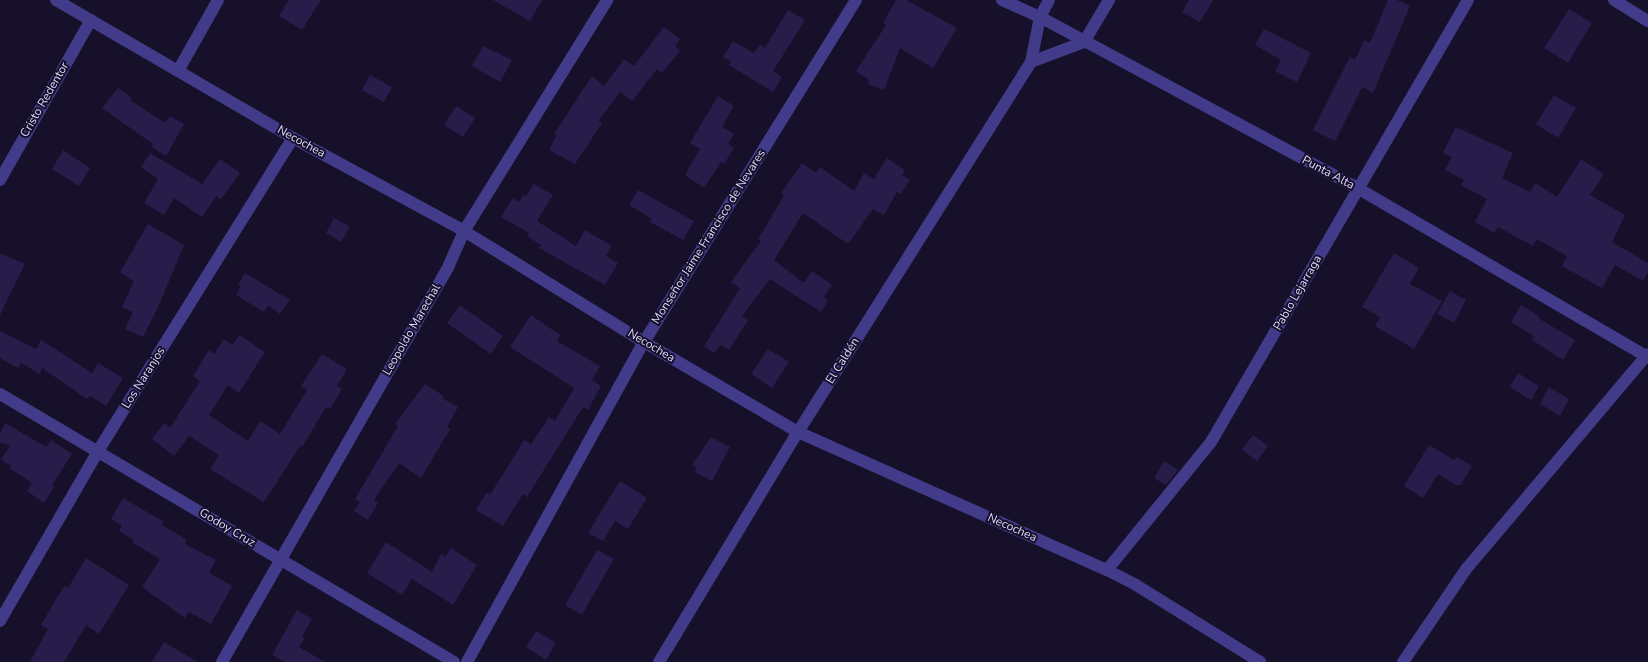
<!DOCTYPE html>
<html>
<head>
<meta charset="utf-8">
<style>
	body { margin:0 }
	#map { position:relative; width:1648px; height:662px; overflow:hidden; background:#16102a; font-family:"Nunito Sans",sans-serif }
	div>[style] { position:absolute }
	[style*='--x'] { left:calc(var(--x)*1px); top:calc(var(--y)*1px); width:calc(var(--w)*1px); rotate:calc(var(--a)*1deg) }
	.building>* { inset:0; background:#281c4b }
	.minor>* { height:12px; margin:-6px; padding:0 6px; transform-origin:6px; border-radius:6px; background:#423b89 }
	span { translate:-50% -50%; white-space:nowrap; text-align:center; line-height:1.15; -webkit-text-stroke:4px #16102a; paint-order:stroke }
	.street-label { font-size:12px; color:#dfd9ff }
</style>
</head>
<body>
<div id="map">
	<div class="building">
		<i style="clip-path:polygon(289px 0,321px 0,302px 30px,279px 16px)"></i>
		<i style="clip-path:polygon(493px 0,542px 0,530px 21px)"></i>
		<i style="clip-path:polygon(896px 0,906px 0,957px 28px,933px 68px,900px 48px,884px 90px,868px 84px,869px 80px,856px 71px,886px 25px,883px 23px)"></i>
		<i style="clip-path:polygon(1189px 0,1213px 0,1200px 22px,1182px 12px)"></i>
		<i style="clip-path:polygon(1388px 0,1397px 0,1410px 6px,1373px 93px,1362px 87px,1335px 141px,1313px 130px,1350px 57px,1355px 60px,1364px 40px,1370px 43px)"></i>
		<i style="clip-path:polygon(1569px 9px,1592px 23px,1568px 63px,1544px 48px)"></i>
		<i style="clip-path:polygon(788px 10px,805px 20px,773px 71px,782px 77px,773px 92px,729px 65px,731px 62px,723px 57px,733px 41px,754px 53px,760px 45px,765px 48px)"></i>
		<i style="clip-path:polygon(664px 27px,680px 39px,675px 46px,680px 51px,662px 73px,657px 69px,632px 101px,620px 92px,599px 120px,602px 123px,575px 164px,549px 150px,556px 136px,554px 134px,592px 76px,604px 86px,624px 59px,634px 66px)"></i>
		<i style="clip-path:polygon(1264px 29px,1311px 53px,1297px 82px,1275px 71px,1281px 60px,1255px 45px)"></i>
		<i style="clip-path:polygon(483px 46px,512px 60px,500px 82px,472px 66px)"></i>
		<i style="clip-path:polygon(370px 75px,392px 87px,384px 102px,362px 90px)"></i>
		<i style="clip-path:polygon(118px 88px,132px 98px,130px 100px,165px 123px,170px 116px,184px 124px,166px 156px,152px 147px,153px 144px,102px 108px)"></i>
		<i style="clip-path:polygon(1554px 95px,1576px 108px,1558px 138px,1536px 124px)"></i>
		<i style="clip-path:polygon(718px 96px,734px 106px,722px 127px,734px 134px,728px 144px,734px 148px,724px 164px,721px 162px,704px 188px,685px 175px,700px 149px,690px 143px)"></i>
		<i style="clip-path:polygon(456px 106px,475px 118px,463px 137px,444px 125px)"></i>
		<i style="clip-path:polygon(1456px 127px,1513px 153px,1502px 178px,1530px 192px,1535px 183px,1557px 197px,1581px 159px,1604px 174px,1590px 195px,1625px 215px,1612px 242px,1648px 263px,1648px 272px,1643px 281px,1615px 265px,1602px 288px,1562px 266px,1567px 256px,1537px 239px,1533px 246px,1498px 227px,1494px 233px,1475px 222px,1487px 199px,1461px 185px,1464px 180px,1445px 170px,1452px 157px,1443px 153px)"></i>
		<i style="clip-path:polygon(63px 150px,90px 168px,79px 186px,52px 169px)"></i>
		<i style="clip-path:polygon(150px 153px,202px 184px,220px 159px,240px 173px,221px 199px,216px 196px,202px 217px,174px 198px,164px 215px,144px 203px,158px 179px,141px 167px)"></i>
		<i style="clip-path:polygon(887px 158px,905px 170px,902px 175px,910px 180px,901px 194px,897px 192px,884px 215px,873px 209px,848px 244px,803px 213px,774px 260px,804px 283px,812px 271px,832px 285px,824px 297px,828px 301px,821px 312px,770px 279px,742px 316px,748px 320px,729px 350px,721px 345px,714px 353px,704px 346px,740px 288px,731px 282px,761px 241px,758px 239px,784px 196px,781px 193px,802px 163px,816px 173px,820px 167px,854px 191px,864px 173px,874px 179px)"></i>
		<i style="clip-path:polygon(534px 184px,553px 195px,537px 221px,576px 246px,585px 230px,612px 246px,606px 256px,618px 263px,605px 285px,539px 248px,541px 245px,527px 236px,529px 233px,501px 217px,513px 198px,519px 202px,524px 194px,526px 196px)"></i>
		<i style="clip-path:polygon(638px 190px,694px 221px,683px 240px,650px 222px,652px 219px,629px 205px)"></i>
		<i style="clip-path:polygon(334px 218px,350px 227px,341px 242px,326px 233px)"></i>
		<i style="clip-path:polygon(148px 224px,184px 245px,159px 305px,143px 337px,125px 329px,133px 312px,122px 307px,134px 281px,120px 272px)"></i>
		<i style="clip-path:polygon(0 253px,25px 264px,0 315px)"></i>
		<i style="clip-path:polygon(1394px 253px,1419px 268px,1410px 284px,1442px 301px,1414px 349px,1375px 326px,1380px 317px,1362px 307px)"></i>
		<i style="clip-path:polygon(245px 273px,290px 300px,280px 314px,268px 305px,264px 312px,236px 295px,241px 286px,238px 284px)"></i>
		<i style="clip-path:polygon(1450px 291px,1466px 300px,1454px 323px,1437px 314px)"></i>
		<i style="clip-path:polygon(460px 305px,503px 336px,491px 354px,447px 323px)"></i>
		<i style="clip-path:polygon(1521px 305px,1539px 316px,1538px 318px,1575px 340px,1563px 360px,1532px 340px,1534px 336px,1511px 322px)"></i>
		<i style="clip-path:polygon(531px 315px,560px 335px,557px 341px,600px 366px,592px 380px,601px 386px,588px 410px,583px 407px,527px 497px,523px 494px,503px 526px,476px 510px,486px 493px,490px 495px,524px 440px,531px 444px,549px 417px,555px 421px,574px 388px,510px 347px)"></i>
		<i style="clip-path:polygon(0 331px,36px 349px,41px 340px,92px 373px,98px 363px,123px 378px,106px 406px,90px 396px,87px 399px,42px 368px,40px 374px,21px 363px,18px 368px,0 358px)"></i>
		<i style="clip-path:polygon(239px 335px,265px 352px,239px 393px,228px 385px,209px 415px,248px 441px,260px 421px,280px 434px,307px 390px,301px 386px,322px 354px,347px 369px,337px 386px,342px 389px,330px 409px,326px 407px,302px 447px,300px 446px,264px 502px,210px 469px,219px 455px,189px 436px,174px 456px,152px 439px,164px 423px,170px 428px,200px 381px,193px 376px,209px 350px,214px 354px,224px 339px,233px 345px)"></i>
		<i style="clip-path:polygon(768px 349px,789px 362px,772px 388px,751px 374px)"></i>
		<i style="clip-path:polygon(1518px 373px,1539px 386px,1531px 400px,1510px 387px)"></i>
		<i style="clip-path:polygon(425px 384px,444px 396px,442px 398px,458px 407px,447px 427px,450px 429px,421px 478px,399px 463px,374px 500px,378px 503px,368px 520px,354px 511px,360px 502px,355px 499px,398px 426px,395px 424px)"></i>
		<i style="clip-path:polygon(1549px 387px,1569px 399px,1560px 416px,1540px 404px)"></i>
		<i style="clip-path:polygon(5px 423px,46px 447px,51px 440px,72px 454px,52px 485px,54px 487px,44px 503px,27px 491px,32px 483px,9px 468px,11px 466px,1px 459px,10px 446px,0 442px,0 434px)"></i>
		<i style="clip-path:polygon(1253px 435px,1268px 446px,1257px 461px,1242px 450px)"></i>
		<i style="clip-path:polygon(711px 437px,730px 447px,712px 481px,695px 472px,697px 468px,692px 465px)"></i>
		<i style="clip-path:polygon(1429px 445px,1454px 460px,1456px 457px,1472px 466px,1461px 485px,1456px 485px,1438px 474px,1423px 498px,1404px 486px)"></i>
		<i style="clip-path:polygon(1164px 461px,1178px 470px,1166px 485px,1154px 478px)"></i>
		<i style="clip-path:polygon(620px 481px,647px 498px,628px 529px,615px 521px,603px 541px,588px 533px)"></i>
		<i style="clip-path:polygon(123px 498px,164px 522px,162px 525px,187px 540px,185px 544px,216px 560px,209px 573px,232px 586px,211px 624px,189px 612px,185px 618px,142px 587px,160px 559px,133px 543px,134px 540px,119px 531px,122px 525px,111px 519px)"></i>
		<i style="clip-path:polygon(386px 542px,432px 572px,441px 554px,445px 557px,451px 548px,477px 565px,453px 605px,412px 579px,402px 595px,367px 573px)"></i>
		<i style="clip-path:polygon(597px 550px,614px 559px,582px 615px,565px 605px)"></i>
		<i style="clip-path:polygon(86px 558px,129px 585px,99px 634px,86px 625px,64px 662px,30px 662px,48px 629px,41px 625px,64px 586px,68px 588px)"></i>
		<i style="clip-path:polygon(297px 610px,312px 619px,302px 636px,305px 638px,299px 647px,325px 662px,285px 662px,272px 655px)"></i>
		<i style="clip-path:polygon(536px 631px,556px 643px,546px 660px,526px 647px)"></i>
		<i style="clip-path:polygon(164px 642px,198px 662px,152px 662px)"></i>
	</div>
	<div class="minor">
		<i style="--x:56;--y:0;--w:274;--a:30.2"></i>
		<i style="--x:293;--y:138;--w:195;--a:28.5"></i>
		<i style="--x:464;--y:231;--w:211;--a:31.7"></i>
		<i style="--x:644;--y:342;--w:178;--a:30.3"></i>
		<i style="--x:798;--y:432;--w:338;--a:24.1"></i>
		<i style="--x:1107;--y:570;--w:33;--a:27"></i>
		<i style="--x:1136;--y:585;--w:146;--a:31.8"></i>
		<i style="--x:1002;--y:0;--w:42;--a:24.1"></i>
		<i style="--x:1040;--y:17;--w:362;--a:28.3"></i>
		<i style="--x:1359;--y:189;--w:334;--a:30.2"></i>
		<i style="--x:1614;--y:0;--w:40;--a:32"></i>
		<i style="--x:1031;--y:62;--w:57;--a:-20.7"></i>
		<i style="--x:1084;--y:42;--w:49;--a:-59.2"></i>
		<i style="--x:178;--y:71;--w:81;--a:-60.6"></i>
		<i style="--x:0;--y:180;--w:184;--a:-60.4"></i>
		<i style="--x:0;--y:394;--w:527;--a:30.55"></i>
		<i style="--x:1107;--y:570;--w:165;--a:-50.9"></i>
		<i style="--x:1211;--y:442;--w:511;--a:-59.82"></i>
		<i style="--x:0;--y:621;--w:196;--a:-60"></i>
		<i style="--x:98;--y:451;--w:369;--a:-58.1"></i>
		<i style="--x:222;--y:662;--w:457;--a:-60.2"></i>
		<i style="--x:449;--y:265;--w:37;--a:-66"></i>
		<i style="--x:464;--y:231;--w:272;--a:-58.2"></i>
		<i style="--x:467;--y:662;--w:366;--a:-61.1"></i>
		<i style="--x:644;--y:342;--w:402;--a:-58.2"></i>
		<i style="--x:659;--y:662;--w:269;--a:-58.9"></i>
		<i style="--x:798;--y:432;--w:437;--a:-57.8"></i>
		<i style="--x:1031;--y:62;--w:46;--a:-78.7"></i>
		<i style="--x:1040;--y:17;--w:19;--a:-62"></i>
		<i style="--x:1403;--y:662;--w:114;--a:-55.8"></i>
		<i style="--x:1467;--y:568;--w:280;--a:-49.8"></i>
	</div>
	<div class="street-label">
		<span style="left:45px;top:100px;rotate:-60deg">Cristo Redentor</span>
		<span style="left:301px;top:142px;rotate:29deg">Necochea</span>
		<span style="left:1328px;top:173px;rotate:28deg">Punta Alta</span>
		<span style="left:709px;top:237px;rotate:-58deg">Monseñor Jaime Francisco de Nevares</span>
		<span style="left:1298px;top:293px;rotate:-60deg">Pablo Lejarraga</span>
		<span style="left:412px;top:330px;rotate:-60deg">Leopoldo Marechal</span>
		<span style="left:651px;top:346px;rotate:31deg">Necochea</span>
		<span style="left:843px;top:361px;rotate:-58deg">El Caldén</span>
		<span style="left:144px;top:378px;rotate:-58deg">Los Naranjos</span>
		<span style="left:227px;top:528px;rotate:31deg">Godoy Cruz</span>
		<span style="left:1012px;top:528px;rotate:24deg">Necochea</span>
	</div>
</div>
</body>
</html>
